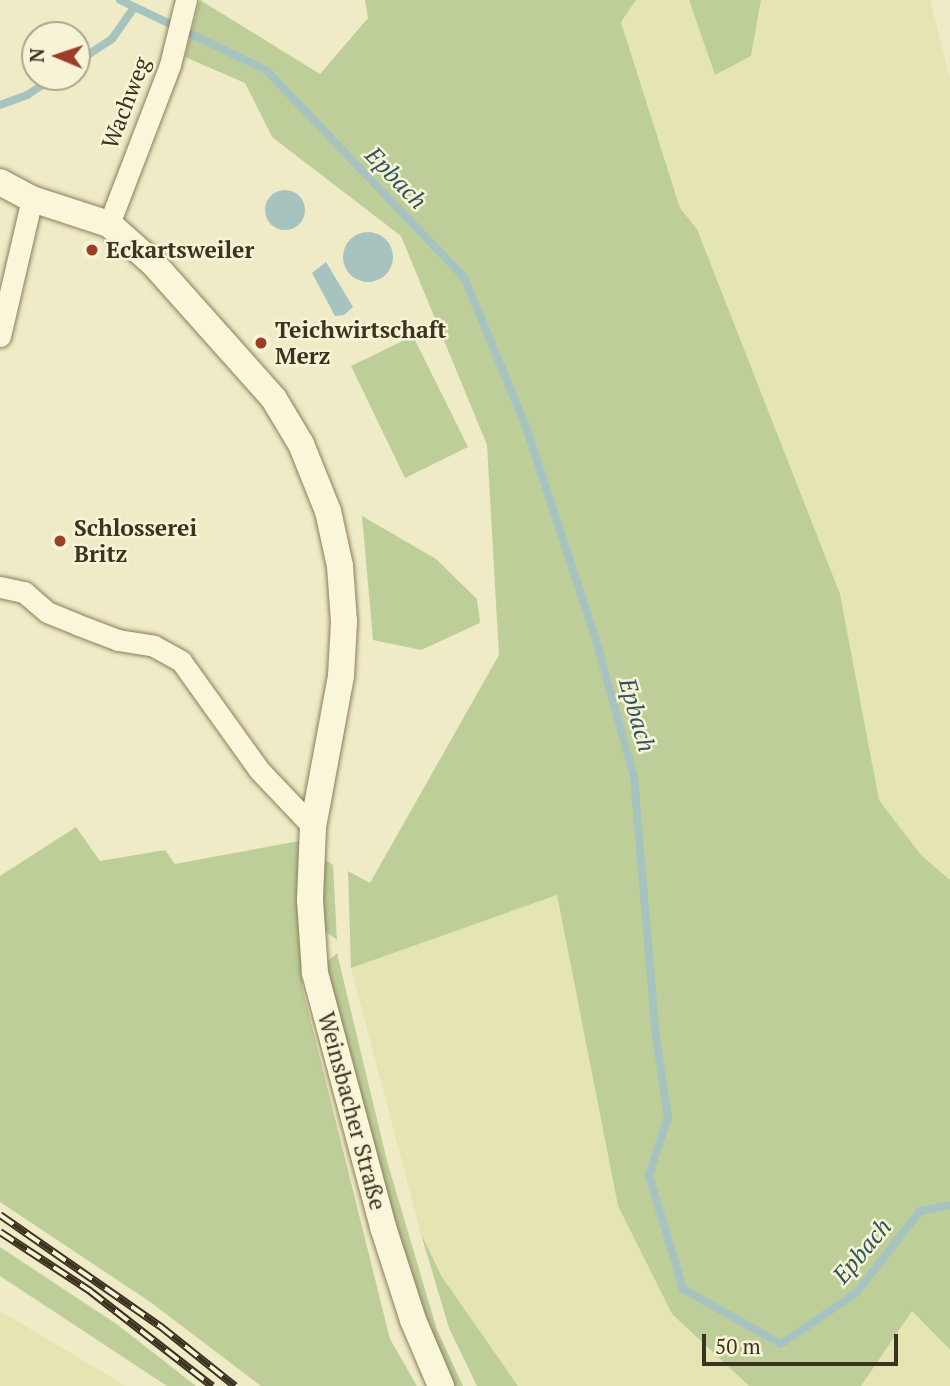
<!DOCTYPE html>
<html>
<head>
<meta charset="utf-8">
<style>
	body { margin:0 }
	#map { position:relative; width:950px; height:1386px; overflow:hidden; background:#efebc6; font-family:"PT Serif",serif }
	div>[style] { position:absolute }
	[style*='--x'] { left:calc(var(--x)*1px); top:calc(var(--y)*1px); width:calc(var(--w)*1px); rotate:calc(var(--a)*1deg) }
	.farmland>* { inset:0; background:#e4e5b3 }
	.green>* { inset:0; background:#bece99 }
	.water>* { inset:0; background:#a7c3c0 }
	.round { border-radius:50% }
	.stream>* { height:8px; margin:-4px; padding:0 4px; transform-origin:4px; border-radius:4px; background:#a7c3c0 }
	.roads { filter:drop-shadow(0 0 2px #8b7e5b) drop-shadow(0 0 2px #8b7e5b) }
	.minor>* { height:21px; margin:-10.5px; padding:0 10.5px; transform-origin:10.5px; border-radius:10.5px; background:#faf6da }
	.tertiary>* { height:26px; margin:-13px; padding:0 13px; transform-origin:13px; border-radius:13px; background:#faf6da }
	.rail>* { height:8px; margin-top:-4px; transform-origin:0; background:repeating-linear-gradient(90deg,#f7f3d6 0 16px,#3b321f 0 32px); box-sizing:border-box; border-block:2px solid #3b321f }
	.dots>* { width:19px; height:19px; translate:-50% -50%; box-sizing:border-box; border:4px solid #f7f3d6; border-radius:50% }
	span { translate:-50% -50%; white-space:nowrap; text-align:center; line-height:1.15; -webkit-text-stroke:5px #f7f3d6; paint-order:stroke }
	.street-label { font-size:23px; color:#3b321f }
	.poi-label { font-size:23px; color:#3b321f; font-weight:700 }
	.left { translate:0 -50%; text-align:left }
	.water-label { font-size:24px; color:#2e555b; font-style:italic }
	.north { position:absolute; left:21px; top:21px; width:70px; height:70px; box-sizing:border-box; background:#f7f3d6; border:2px solid #aca68d; border-radius:50%; rotate:272deg; font-size:19px; font-weight:700; line-height:28px; text-align:center; color:#3b321f }
	.north::after { content:''; display:block; margin:auto; width:24px; height:32px; background:#9c3e29; clip-path:polygon(50% 0,100% 100%,50% 72%,0 100%) }
	.scale { position:absolute; left:702px; top:1334px; width:196px; height:32px; box-sizing:border-box; border:4px solid #3b321f; border-top:0; padding-left:9px; font-size:21px; line-height:24px; white-space:nowrap; color:#3b321f; -webkit-text-stroke:5px #f7f3d6; paint-order:stroke }
</style>
</head>
<body>
<div id="map">
	<div class="farmland">
		<i style="clip-path:polygon(636px 0,689px 0,715px 75px,751px 56px,761px 0,930px 0,950px 78px,950px 880px,921px 855px,879px 800px,840px 594px,697px 229px,680px 208px,621px 21px)"></i>
		<i style="clip-path:polygon(557px 895px,618px 1206px,672px 1314px,749px 1386px,518px 1386px,442px 1277px,421px 1234px,351px 968px)"></i>
		<i style="clip-path:polygon(0 1311px,126px 1386px,0 1386px)"></i>
		<i style="clip-path:polygon(912px 1311px,950px 1351px,950px 1386px,861px 1386px)"></i>
	</div>
	<div class="green">
		<i style="clip-path:polygon(200px 0,320px 74px,368px 18px,365px 0,636px 0,621px 22px,680px 208px,697px 229px,840px 594px,879px 800px,921px 855px,950px 880px,950px 1350px,912px 1311px,861px 1386px,749px 1386px,672px 1314px,618px 1206px,557px 895px,351px 968px,348px 871px,370px 883px,499px 655px,487px 445px,401px 236px,272px 137px,245px 83px,185px 57px)"></i>
		<i style="clip-path:polygon(689px 0,761px 0,751px 56px,715px 75px)"></i>
		<i style="clip-path:polygon(413px 336px,468px 447px,405px 478px,351px 366px)"></i>
		<i style="clip-path:polygon(362px 516px,436px 559px,477px 599px,480px 623px,421px 650px,373px 640px)"></i>
		<i style="clip-path:polygon(76px 827px,100px 861px,165px 850px,175px 864px,299px 841px,302px 986px,390px 1339px,417px 1386px,261px 1386px,149px 1301px,0 1202px,0 876px)"></i>
		<i style="clip-path:polygon(324px 859px,333px 865px,337px 940px,323px 929px)"></i>
		<i style="clip-path:polygon(337px 953px,387px 1161px,437px 1330px,463px 1386px,452px 1386px,408px 1269px,334px 1008px,327px 962px)"></i>
		<i style="clip-path:polygon(421px 1234px,442px 1277px,518px 1386px,477px 1386px,449px 1328px)"></i>
		<i style="clip-path:polygon(0 1247px,118px 1325px,196px 1386px,167px 1386px,0 1276px)"></i>
	</div>
	<div class="water">
		<i class="round" style="left:265px;top:190px;width:40px;height:40px"></i>
		<i class="round" style="left:343px;top:232px;width:50px;height:50px"></i>
		<i style="clip-path:polygon(326px 262px,353px 307px,344px 315px,335px 316px,312px 273px)"></i>
	</div>
	<div class="stream">
		<i style="--x:120;--y:0;--w:162;--a:25.6"></i>
		<i style="--x:266;--y:70;--w:286;--a:46.3"></i>
		<i style="--x:464;--y:277;--w:162;--a:67.5"></i>
		<i style="--x:526;--y:427;--w:224;--a:71.8"></i>
		<i style="--x:596;--y:640;--w:142;--a:74.5"></i>
		<i style="--x:634;--y:777;--w:261;--a:85.2"></i>
		<i style="--x:656;--y:1037;--w:81;--a:81.5"></i>
		<i style="--x:668;--y:1117;--w:61;--a:108.1"></i>
		<i style="--x:649;--y:1175;--w:119;--a:73.4"></i>
		<i style="--x:683;--y:1289;--w:112;--a:29.3"></i>
		<i style="--x:781;--y:1344;--w:91;--a:-34.2"></i>
		<i style="--x:856;--y:1293;--w:104;--a:-52"></i>
		<i style="--x:920;--y:1211;--w:31;--a:-11"></i>
		<i style="--x:77;--y:62;--w:42;--a:-33.3"></i>
		<i style="--x:112;--y:39;--w:38;--a:-55"></i>
		<i style="--x:0;--y:105;--w:29;--a:-20"></i>
		<i style="--x:27;--y:95;--w:33;--a:-33"></i>
	</div>
	<div class="roads">
		<div class="minor">
			<i style="--x:109;--y:224;--w:170;--a:-69"></i>
			<i style="--x:170;--y:65;--w:67;--a:-76.2"></i>
			<i style="--x:0;--y:336;--w:141;--a:-76.9"></i>
			<i style="--x:0;--y:587;--w:25;--a:12"></i>
			<i style="--x:24;--y:592;--w:30;--a:41"></i>
			<i style="--x:47;--y:612;--w:31;--a:22"></i>
			<i style="--x:76;--y:624;--w:45;--a:20.9"></i>
			<i style="--x:118;--y:640;--w:36;--a:9"></i>
			<i style="--x:154;--y:646;--w:31;--a:29"></i>
			<i style="--x:181;--y:661;--w:134;--a:54.4"></i>
			<i style="--x:259;--y:770;--w:79;--a:46.5"></i>
		</div>
		<div class="tertiary">
			<i style="--x:0;--y:182;--w:36;--a:28"></i>
			<i style="--x:32;--y:199;--w:81;--a:18"></i>
			<i style="--x:109;--y:224;--w:59;--a:41.6"></i>
			<i style="--x:153;--y:263;--w:182;--a:48.3"></i>
			<i style="--x:274;--y:399;--w:52;--a:59"></i>
			<i style="--x:301;--y:444;--w:72;--a:68.1"></i>
			<i style="--x:328;--y:511;--w:56;--a:77.7"></i>
			<i style="--x:340;--y:566;--w:56;--a:85.9"></i>
			<i style="--x:344;--y:622;--w:54;--a:93.2"></i>
			<i style="--x:341;--y:676;--w:154;--a:100.5"></i>
			<i style="--x:313;--y:827;--w:73;--a:92.4"></i>
			<i style="--x:310;--y:900;--w:73;--a:86.1"></i>
			<i style="--x:315;--y:973;--w:263;--a:75"></i>
			<i style="--x:383;--y:1227;--w:98;--a:72.1"></i>
			<i style="--x:413;--y:1320;--w:72;--a:67"></i>
		</div>
	</div>
	<div class="rail">
		<i style="--x:0;--y:1215;--w:195;--a:34.8"></i>
		<i style="--x:160;--y:1326;--w:96;--a:38.7"></i>
		<i style="--x:0;--y:1232;--w:108;--a:33.2"></i>
		<i style="--x:90;--y:1291;--w:155;--a:37.9"></i>
	</div>
	<div class="dots">
		<i style="left:92px;top:250px;background:#9c3e29"></i>
		<i style="left:261px;top:343px;background:#9c3e29"></i>
		<i style="left:60px;top:541px;background:#9c3e29"></i>
	</div>
	<div class="street-label">
		<span style="left:126px;top:103px;rotate:-69deg">Wachweg</span>
		<span style="left:352px;top:1111px;rotate:75deg">Weinsbacher Straße</span>
	</div>
	<div class="poi-label">
		<span class="left" style="left:106px;top:250px">Eckartsweiler</span>
		<span class="left" style="left:275px;top:343px">Teichwirtschaft<br>Merz</span>
		<span class="left" style="left:74px;top:541px">Schlosserei<br>Britz</span>
	</div>
	<div class="water-label">
		<span style="left:396px;top:178px;rotate:46deg">Epbach</span>
		<span style="left:637px;top:715px;rotate:74deg">Epbach</span>
		<span style="left:862px;top:1251px;rotate:-50deg">Epbach</span>
	</div>
	<div class="north">N</div>
	<div class="scale">50 m</div>
</div>
</body>
</html>
